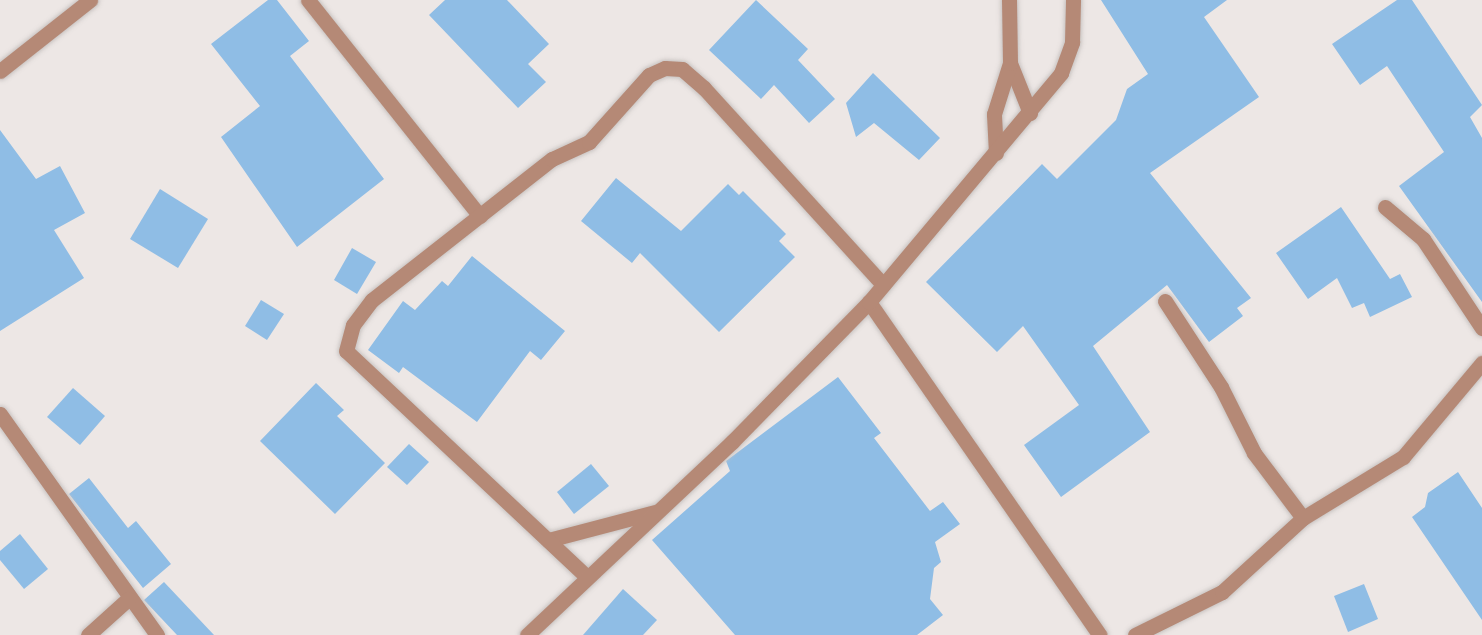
<!DOCTYPE html>
<html>
<head>
<meta charset="utf-8">
<style>
	body { margin:0 }
	#map { position:relative; width:1482px; height:635px; overflow:hidden; background:#ede7e5; font-family:"Nunito Sans",sans-serif }
	div>[style] { position:absolute }
	[style*='--x'] { left:calc(var(--x)*1px); top:calc(var(--y)*1px); width:calc(var(--w)*1px); rotate:calc(var(--a)*1deg) }
	.building>* { inset:0; background:#8fbde5 }
	.roads { filter:drop-shadow(0 0 2px #c8c3c1) drop-shadow(0 0 2px #c8c3c1) }
	.minor>* { height:15px; margin:-7.5px; padding:0 7.5px; transform-origin:7.5px; border-radius:7.5px; background:#b58976 }
	span { translate:-50% -50%; white-space:nowrap; text-align:center; line-height:1.15; -webkit-text-stroke:5px #ede7e5; paint-order:stroke }
</style>
</head>
<body>
<div id="map">
	<div class="building">
		<i style="clip-path:polygon(268px 0,277px 0,309px 41px,290px 56px,384px 179px,297px 247px,221px 137px,260px 106px,211px 44px)"></i>
		<i style="clip-path:polygon(445px 0,507px 0,549px 44px,528px 64px,546px 82px,518px 108px,429px 15px)"></i>
		<i style="clip-path:polygon(756px 0,808px 49px,798px 60px,835px 99px,809px 123px,774px 85px,761px 99px,709px 50px)"></i>
		<i style="clip-path:polygon(1101px 0,1227px 0,1204px 17px,1259px 97px,1150px 173px,1251px 298px,1237px 308px,1243px 316px,1209px 342px,1167px 285px,1093px 346px,1150px 432px,1061px 497px,1024px 445px,1079px 405px,1023px 326px,997px 352px,926px 282px,1042px 164px,1057px 179px,1116px 120px,1127px 89px,1148px 74px)"></i>
		<i style="clip-path:polygon(1397px 0,1412px 0,1482px 105px,1470px 117px,1482px 138px,1482px 302px,1399px 186px,1444px 152px,1387px 66px,1360px 85px,1332px 44px)"></i>
		<i style="clip-path:polygon(873px 73px,940px 138px,919px 160px,874px 123px,856px 137px,846px 103px)"></i>
		<i style="clip-path:polygon(0 130px,36px 179px,60px 166px,85px 213px,54px 230px,84px 278px,0 331px)"></i>
		<i style="clip-path:polygon(616px 178px,681px 231px,728px 184px,739px 195px,743px 191px,786px 234px,779px 241px,795px 257px,719px 332px,640px 253px,632px 263px,581px 221px)"></i>
		<i style="clip-path:polygon(160px 189px,208px 219px,178px 268px,130px 239px)"></i>
		<i style="clip-path:polygon(1341px 207px,1390px 279px,1400px 274px,1412px 297px,1370px 317px,1364px 303px,1352px 308px,1337px 278px,1308px 299px,1276px 253px)"></i>
		<i style="clip-path:polygon(352px 248px,376px 262px,357px 294px,334px 280px)"></i>
		<i style="clip-path:polygon(472px 256px,565px 331px,541px 360px,530px 351px,477px 422px,403px 367px,399px 373px,368px 350px,403px 301px,415px 310px,442px 281px,448px 286px)"></i>
		<i style="clip-path:polygon(261px 300px,284px 314px,267px 340px,245px 326px)"></i>
		<i style="clip-path:polygon(838px 377px,881px 433px,874px 438px,930px 511px,943px 502px,960px 524px,935px 542px,941px 562px,934px 568px,930px 599px,943px 615px,917px 635px,735px 635px,652px 540px,730px 471px,726px 461px)"></i>
		<i style="clip-path:polygon(316px 383px,344px 410px,337px 416px,385px 463px,335px 514px,260px 441px)"></i>
		<i style="clip-path:polygon(73px 388px,105px 416px,80px 445px,47px 417px)"></i>
		<i style="clip-path:polygon(409px 444px,429px 462px,407px 485px,387px 467px)"></i>
		<i style="clip-path:polygon(591px 464px,609px 486px,574px 514px,557px 492px)"></i>
		<i style="clip-path:polygon(1458px 472px,1482px 508px,1482px 620px,1412px 517px,1425px 507px,1428px 493px)"></i>
		<i style="clip-path:polygon(89px 478px,128px 528px,136px 521px,171px 564px,143px 588px,69px 494px)"></i>
		<i style="clip-path:polygon(20px 534px,48px 569px,24px 589px,0 560px,0 551px)"></i>
		<i style="clip-path:polygon(164px 582px,214px 635px,177px 635px,144px 600px)"></i>
		<i style="clip-path:polygon(1364px 584px,1378px 619px,1348px 632px,1334px 596px)"></i>
		<i style="clip-path:polygon(623px 589px,657px 620px,643px 635px,583px 635px)"></i>
	</div>
	<div class="roads">
		<div class="minor">
			<i style="--x:308;--y:0;--w:276;--a:51.5"></i>
			<i style="--x:1010;--y:63;--w:54;--a:68.2"></i>
			<i style="--x:0;--y:71;--w:115;--a:-38.3"></i>
			<i style="--x:996;--y:153;--w:39;--a:-93"></i>
			<i style="--x:994;--y:114;--w:53;--a:-72.6"></i>
			<i style="--x:1010;--y:63;--w:63;--a:-90.9"></i>
			<i style="--x:1385;--y:207;--w:50;--a:40.1"></i>
			<i style="--x:1423;--y:239;--w:107;--a:56.5"></i>
			<i style="--x:1165;--y:301;--w:103;--a:56.9"></i>
			<i style="--x:1221;--y:387;--w:74;--a:63.4"></i>
			<i style="--x:1254;--y:453;--w:81;--a:53"></i>
			<i style="--x:869;--y:302;--w:405;--a:55.3"></i>
			<i style="--x:0;--y:414;--w:271;--a:54.6"></i>
			<i style="--x:548;--y:540;--w:111;--a:-14.7"></i>
			<i style="--x:587;--y:577;--w:330;--a:-136.8"></i>
			<i style="--x:346;--y:351;--w:27;--a:-75"></i>
			<i style="--x:353;--y:325;--w:31;--a:-53"></i>
			<i style="--x:372;--y:300;--w:229;--a:-38.1"></i>
			<i style="--x:552;--y:159;--w:41;--a:-24.7"></i>
			<i style="--x:589;--y:142;--w:90;--a:-48.2"></i>
			<i style="--x:649;--y:75;--w:17;--a:-24"></i>
			<i style="--x:665;--y:68;--w:17;--a:3"></i>
			<i style="--x:682;--y:69;--w:29;--a:41"></i>
			<i style="--x:704;--y:88;--w:266;--a:47.7"></i>
			<i style="--x:88;--y:635;--w:54;--a:-42"></i>
			<i style="--x:527;--y:635;--w:282;--a:-43.3"></i>
			<i style="--x:732;--y:442;--w:196;--a:-45.6"></i>
			<i style="--x:869;--y:302;--w:299;--a:-50"></i>
			<i style="--x:1061;--y:73;--w:33;--a:-70"></i>
			<i style="--x:1072;--y:42;--w:42;--a:-88.6"></i>
			<i style="--x:1135;--y:635;--w:97;--a:-26.3"></i>
			<i style="--x:1222;--y:592;--w:110;--a:-42.4"></i>
			<i style="--x:1303;--y:518;--w:117;--a:-31.4"></i>
			<i style="--x:1403;--y:457;--w:123;--a:-50"></i>
		</div>
	</div>
</div>
</body>
</html>
